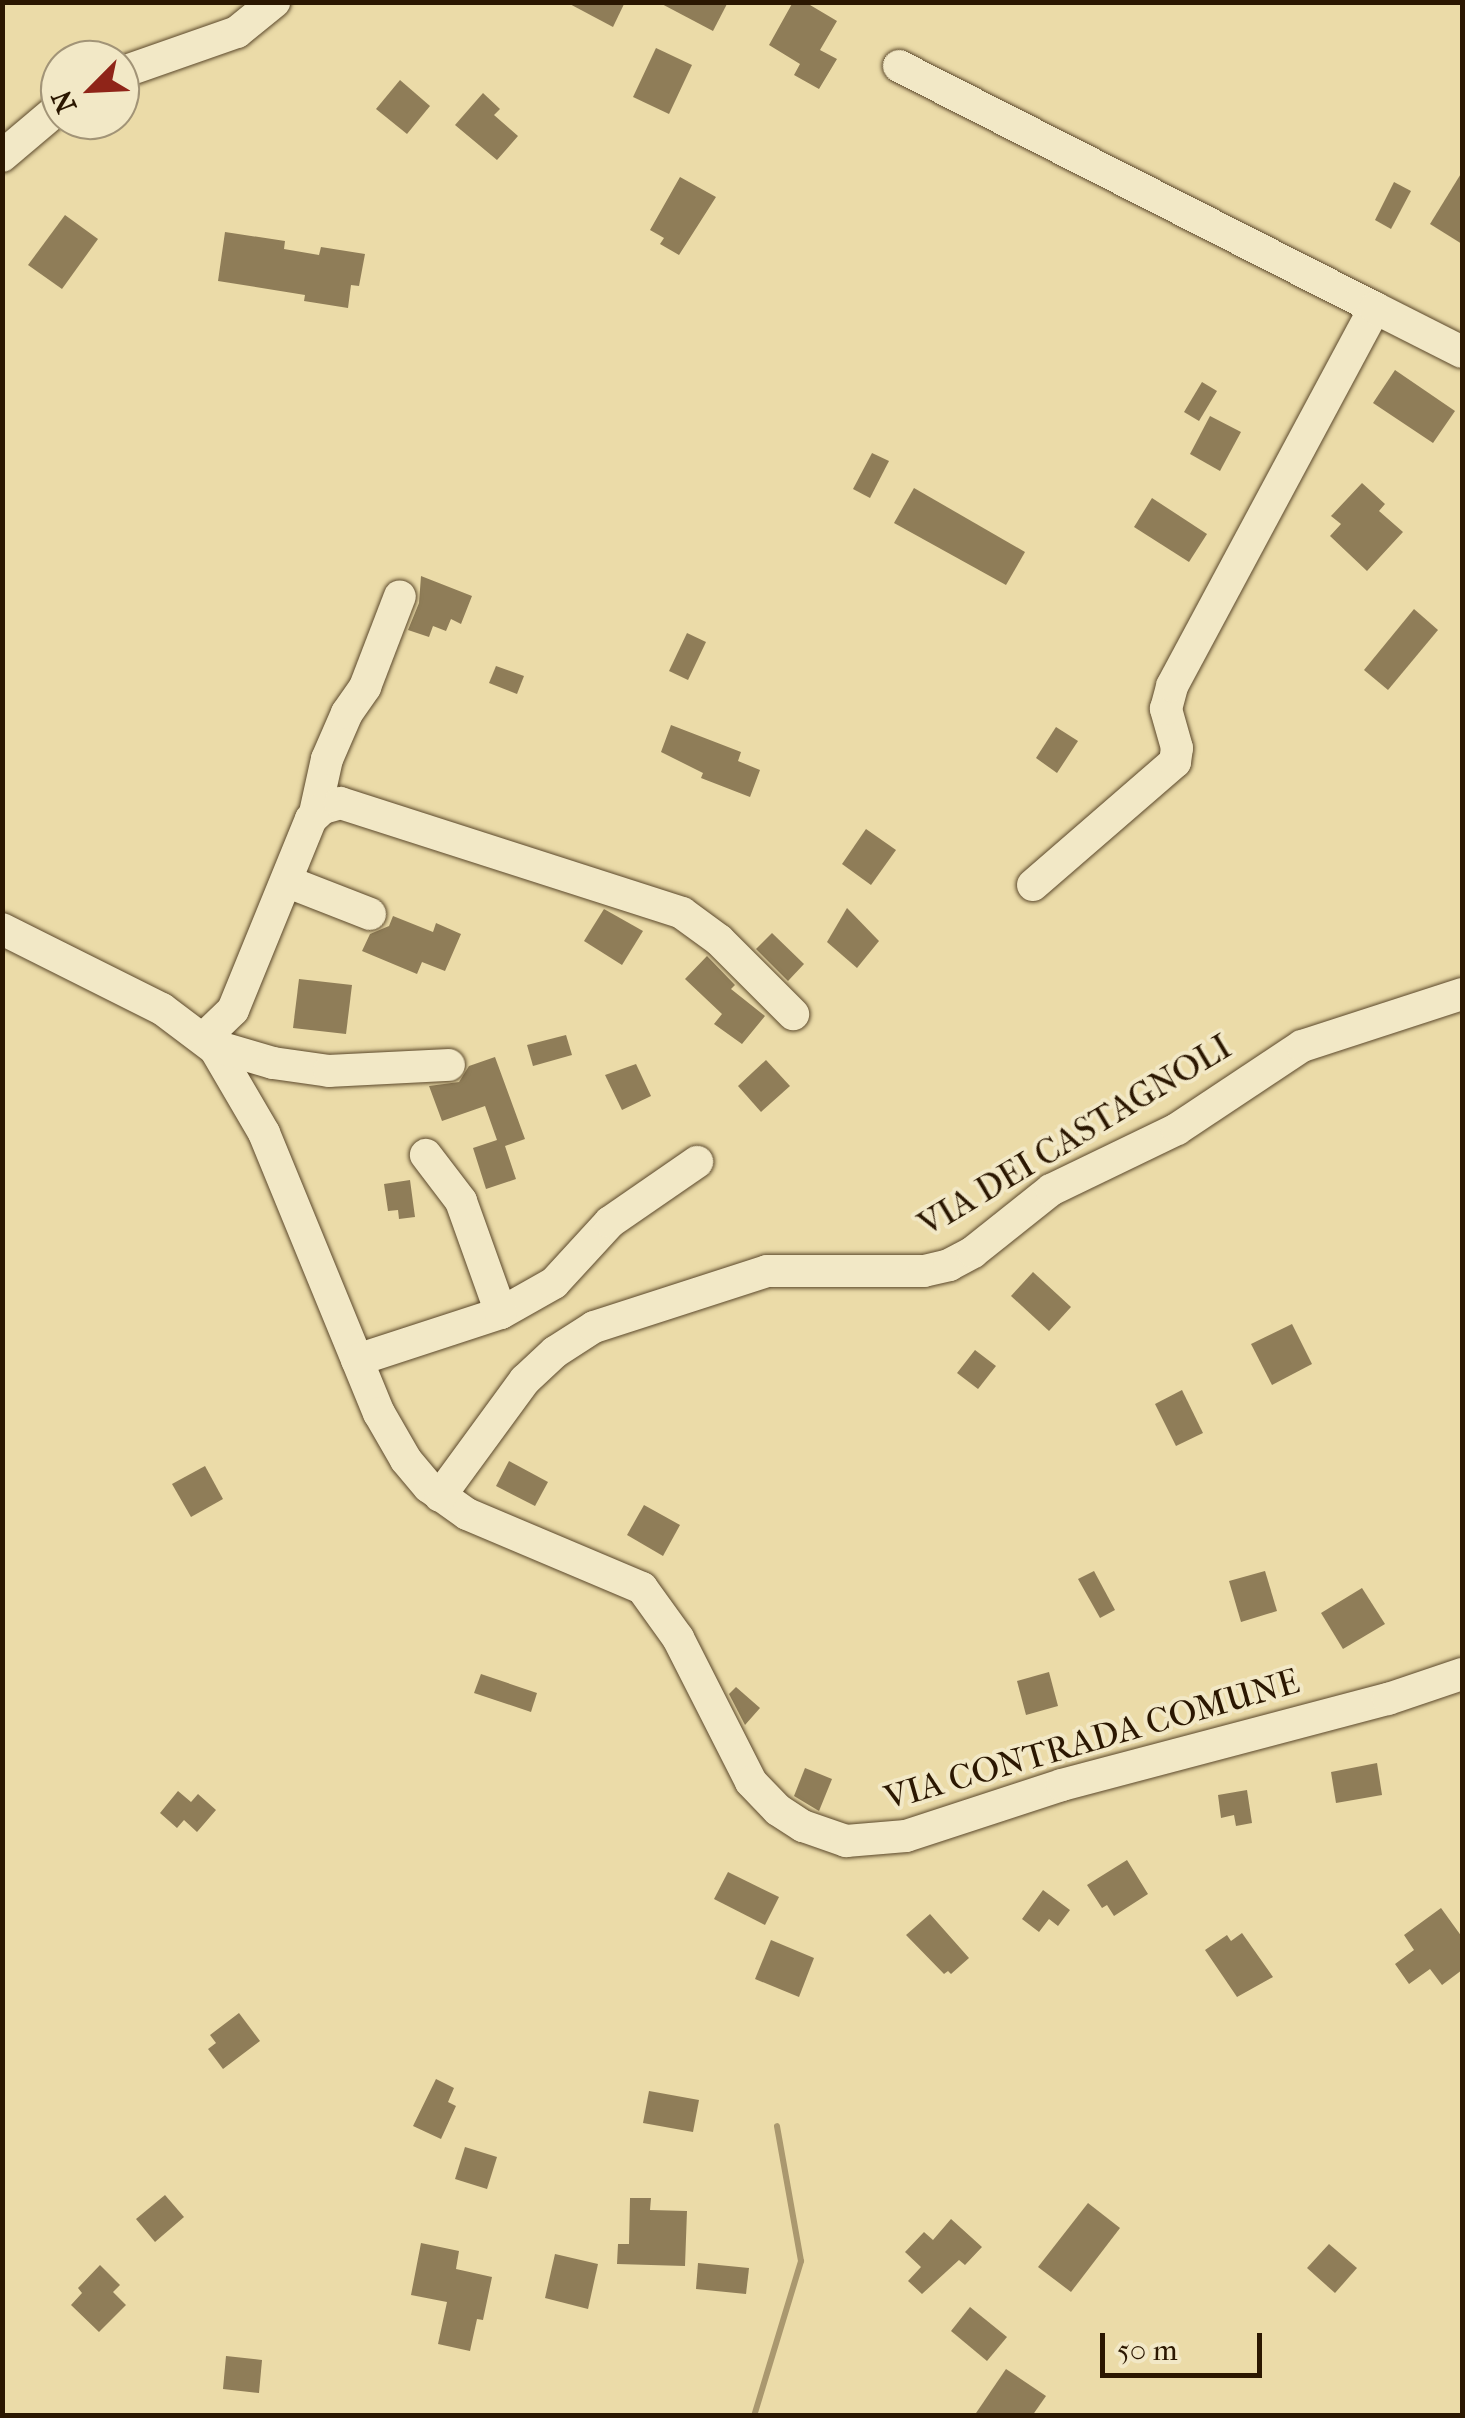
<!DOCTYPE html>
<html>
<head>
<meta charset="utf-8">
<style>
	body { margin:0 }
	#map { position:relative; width:1465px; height:2418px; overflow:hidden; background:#ebdba8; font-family:"IM FELL French Canon",serif }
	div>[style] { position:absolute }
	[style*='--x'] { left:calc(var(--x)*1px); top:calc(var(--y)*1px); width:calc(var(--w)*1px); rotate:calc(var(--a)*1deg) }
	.stream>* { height:6px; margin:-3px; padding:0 3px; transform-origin:3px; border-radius:3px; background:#aa986f }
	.building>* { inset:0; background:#8f7d58 }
	.roads { filter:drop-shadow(0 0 2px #5b482b) drop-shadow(0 0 2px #5b482b) }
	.minor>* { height:32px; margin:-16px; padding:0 16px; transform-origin:16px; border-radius:16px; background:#f2e8c6 }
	span { translate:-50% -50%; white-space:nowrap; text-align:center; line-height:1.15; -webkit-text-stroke:8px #f2e8c6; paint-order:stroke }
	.street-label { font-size:35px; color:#2b1701 }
	.frame { position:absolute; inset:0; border:5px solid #2b1701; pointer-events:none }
	.north { position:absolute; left:40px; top:40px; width:100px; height:100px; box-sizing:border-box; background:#f2e8c6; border:2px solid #a29477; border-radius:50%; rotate:246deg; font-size:28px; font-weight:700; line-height:40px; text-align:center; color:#2b1701 }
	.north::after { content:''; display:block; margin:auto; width:35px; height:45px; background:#8f2418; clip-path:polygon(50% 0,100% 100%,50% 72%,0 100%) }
	.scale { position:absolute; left:1100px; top:2333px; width:162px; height:45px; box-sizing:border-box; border:5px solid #2b1701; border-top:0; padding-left:12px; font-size:30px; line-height:35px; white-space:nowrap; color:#2b1701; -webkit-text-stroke:8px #f2e8c6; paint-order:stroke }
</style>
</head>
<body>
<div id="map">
	<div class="stream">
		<i style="--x:754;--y:2416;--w:162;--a:-73.1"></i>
		<i style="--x:801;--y:2261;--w:137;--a:-100.1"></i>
	</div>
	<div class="building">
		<i style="clip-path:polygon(566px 2px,625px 2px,613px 27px)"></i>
		<i style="clip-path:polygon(658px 2px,728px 2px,713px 31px)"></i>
		<i style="clip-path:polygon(793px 2px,805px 2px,837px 21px,820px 50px,837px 59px,819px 89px,794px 75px,800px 64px,769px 45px)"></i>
		<i style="clip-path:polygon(656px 48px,692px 65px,669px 114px,633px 97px)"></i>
		<i style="clip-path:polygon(400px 80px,430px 106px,407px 134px,376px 109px)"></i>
		<i style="clip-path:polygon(483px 93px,500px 109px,494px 115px,518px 136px,497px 160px,455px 125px)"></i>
		<i style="clip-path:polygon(1462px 172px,1462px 244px,1430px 224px)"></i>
		<i style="clip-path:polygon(680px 177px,716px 197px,679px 255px,660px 244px,664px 238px,650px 230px)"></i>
		<i style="clip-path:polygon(1394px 182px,1411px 191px,1391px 229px,1375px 220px)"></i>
		<i style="clip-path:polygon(65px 215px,98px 239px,62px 289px,28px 265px)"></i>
		<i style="clip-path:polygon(225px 232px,285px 241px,284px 249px,319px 255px,321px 247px,365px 254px,359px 286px,351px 285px,348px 308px,304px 301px,305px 295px,218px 281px)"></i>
		<i style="clip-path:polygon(1395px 370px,1455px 411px,1433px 443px,1373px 403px)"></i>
		<i style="clip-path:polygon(1202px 382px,1217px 391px,1199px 421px,1184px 412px)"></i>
		<i style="clip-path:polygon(1210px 416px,1241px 432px,1220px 471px,1190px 454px)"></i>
		<i style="clip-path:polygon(872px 453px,889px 461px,870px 498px,853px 489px)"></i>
		<i style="clip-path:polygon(1362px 483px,1385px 504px,1379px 511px,1403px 532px,1367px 571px,1330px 536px,1341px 524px,1331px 516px)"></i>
		<i style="clip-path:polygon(914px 488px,1025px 552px,1006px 585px,894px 523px)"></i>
		<i style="clip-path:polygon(1152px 498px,1207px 534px,1189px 562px,1134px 527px)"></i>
		<i style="clip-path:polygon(421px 576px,472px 596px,461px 624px,451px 619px,446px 631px,433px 626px,429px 637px,408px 630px,419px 603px)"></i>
		<i style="clip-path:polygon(1414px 609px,1438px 630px,1388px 690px,1364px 670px)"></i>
		<i style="clip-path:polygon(687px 633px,706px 642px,688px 680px,669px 671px)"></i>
		<i style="clip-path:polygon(496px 666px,524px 676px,517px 694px,489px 683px)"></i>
		<i style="clip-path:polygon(671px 725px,741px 752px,738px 761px,760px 770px,750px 797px,701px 778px,703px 773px,661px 752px)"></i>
		<i style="clip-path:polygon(1056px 727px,1078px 741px,1057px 773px,1036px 758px)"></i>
		<i style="clip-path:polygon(866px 829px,896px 850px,871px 885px,842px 864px)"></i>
		<i style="clip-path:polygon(847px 908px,879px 941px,857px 968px,827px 942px)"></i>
		<i style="clip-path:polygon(604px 909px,643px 931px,622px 965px,584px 941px)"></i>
		<i style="clip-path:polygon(393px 916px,433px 932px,436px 923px,461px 934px,445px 971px,422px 962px,417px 974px,362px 951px,370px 934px,389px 926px)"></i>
		<i style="clip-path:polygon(772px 933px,804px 964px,788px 981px,756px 949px)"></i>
		<i style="clip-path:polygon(707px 956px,735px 985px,731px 989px,765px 1016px,742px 1044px,714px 1024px,722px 1014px,685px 979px)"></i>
		<i style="clip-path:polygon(299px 979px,352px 985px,346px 1034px,293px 1028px)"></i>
		<i style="clip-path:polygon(566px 1035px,572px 1055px,533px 1066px,527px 1045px)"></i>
		<i style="clip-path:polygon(495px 1057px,525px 1139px,505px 1146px,516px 1179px,486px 1189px,473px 1148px,497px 1140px,485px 1106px,442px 1121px,429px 1086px,459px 1082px,469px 1066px)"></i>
		<i style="clip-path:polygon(766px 1060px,790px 1086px,761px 1112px,738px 1086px)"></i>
		<i style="clip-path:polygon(636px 1064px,651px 1096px,622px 1110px,605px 1075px)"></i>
		<i style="clip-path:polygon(410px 1180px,415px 1217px,399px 1219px,398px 1210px,388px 1211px,384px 1184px)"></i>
		<i style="clip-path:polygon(1033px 1272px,1071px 1307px,1049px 1331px,1011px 1296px)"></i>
		<i style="clip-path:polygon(1292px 1324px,1312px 1364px,1272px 1385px,1251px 1344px)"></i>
		<i style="clip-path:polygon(975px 1350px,996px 1366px,978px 1389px,957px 1373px)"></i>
		<i style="clip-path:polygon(1182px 1390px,1203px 1433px,1176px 1446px,1155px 1404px)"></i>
		<i style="clip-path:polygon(509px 1461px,548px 1482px,535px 1506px,496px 1486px)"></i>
		<i style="clip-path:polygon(205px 1466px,223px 1499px,191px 1517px,172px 1484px)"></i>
		<i style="clip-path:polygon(644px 1505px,680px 1525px,663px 1556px,627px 1535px)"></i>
		<i style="clip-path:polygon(1094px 1571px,1115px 1610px,1100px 1618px,1078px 1579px)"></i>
		<i style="clip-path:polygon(1265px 1571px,1277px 1611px,1241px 1622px,1229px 1581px)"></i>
		<i style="clip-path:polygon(1362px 1588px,1385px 1624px,1343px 1649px,1321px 1613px)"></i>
		<i style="clip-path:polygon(1049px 1672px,1058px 1706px,1026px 1715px,1017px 1681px)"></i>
		<i style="clip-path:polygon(481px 1674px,537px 1693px,531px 1712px,474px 1693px)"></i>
		<i style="clip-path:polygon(736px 1687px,760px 1708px,745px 1725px,729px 1694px)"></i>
		<i style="clip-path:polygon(1377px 1763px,1382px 1795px,1336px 1803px,1331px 1772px)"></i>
		<i style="clip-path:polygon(805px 1768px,832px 1779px,819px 1811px,794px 1796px)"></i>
		<i style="clip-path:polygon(1247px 1790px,1252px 1823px,1236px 1826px,1234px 1815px,1221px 1818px,1218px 1795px)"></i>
		<i style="clip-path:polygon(178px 1791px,191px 1802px,198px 1794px,216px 1810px,197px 1832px,184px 1820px,177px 1828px,160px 1813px)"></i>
		<i style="clip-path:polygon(1127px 1860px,1148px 1894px,1114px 1916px,1107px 1905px,1102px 1908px,1087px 1885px)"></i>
		<i style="clip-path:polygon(728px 1872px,779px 1897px,765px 1925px,714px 1899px)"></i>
		<i style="clip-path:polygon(1043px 1890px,1070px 1910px,1058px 1926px,1049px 1919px,1039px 1932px,1022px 1919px)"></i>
		<i style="clip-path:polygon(1441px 1908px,1462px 1937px,1462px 1970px,1442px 1985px,1430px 1969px,1409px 1984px,1395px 1964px,1414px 1950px,1404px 1935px)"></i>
		<i style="clip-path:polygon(930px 1914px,969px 1958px,951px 1974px,948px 1971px,944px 1974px,906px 1935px)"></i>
		<i style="clip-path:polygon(1242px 1933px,1273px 1977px,1237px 1997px,1205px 1950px,1227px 1935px,1231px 1941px)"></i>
		<i style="clip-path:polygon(771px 1940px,814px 1958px,799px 1997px,755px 1979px)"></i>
		<i style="clip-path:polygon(239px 2013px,260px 2041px,223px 2069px,208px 2049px,216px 2043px,210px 2035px)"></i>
		<i style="clip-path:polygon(436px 2079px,454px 2088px,448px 2102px,456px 2106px,441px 2139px,413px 2126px)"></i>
		<i style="clip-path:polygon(649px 2091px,699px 2100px,693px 2132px,643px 2123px)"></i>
		<i style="clip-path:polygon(465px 2147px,497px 2157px,487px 2189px,455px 2179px)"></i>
		<i style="clip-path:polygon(165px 2195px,184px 2217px,155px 2242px,136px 2219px)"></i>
		<i style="clip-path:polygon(630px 2198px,651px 2198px,650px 2210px,687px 2211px,685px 2266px,617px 2264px,618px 2244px,629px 2244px)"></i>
		<i style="clip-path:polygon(1088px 2203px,1120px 2228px,1071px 2292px,1038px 2267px)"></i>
		<i style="clip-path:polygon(951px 2219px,982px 2247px,965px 2265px,959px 2260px,922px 2294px,908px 2281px,921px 2267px,905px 2252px,924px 2232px,933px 2240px)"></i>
		<i style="clip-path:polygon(421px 2243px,459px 2251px,456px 2269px,492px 2277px,483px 2320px,477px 2319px,470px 2351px,438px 2344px,447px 2302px,411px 2295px)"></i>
		<i style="clip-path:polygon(1329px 2244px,1357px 2268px,1335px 2293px,1307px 2268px)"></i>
		<i style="clip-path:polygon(555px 2254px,598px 2264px,588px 2309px,545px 2298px)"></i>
		<i style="clip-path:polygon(698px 2263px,749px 2268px,746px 2294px,696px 2289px)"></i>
		<i style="clip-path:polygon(100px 2265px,120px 2285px,113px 2292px,126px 2305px,99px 2332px,71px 2305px,82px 2293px,78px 2288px)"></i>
		<i style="clip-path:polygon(970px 2307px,1007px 2337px,987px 2361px,951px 2331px)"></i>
		<i style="clip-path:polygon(226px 2356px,262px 2360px,259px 2393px,223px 2389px)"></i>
		<i style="clip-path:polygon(1006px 2369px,1046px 2396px,1032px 2416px,974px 2416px)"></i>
	</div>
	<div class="roads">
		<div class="minor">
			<i style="--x:899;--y:66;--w:534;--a:26.95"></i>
			<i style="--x:120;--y:73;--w:124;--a:-19.3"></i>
			<i style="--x:237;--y:32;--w:48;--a:-39"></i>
			<i style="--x:2;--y:156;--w:76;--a:-40.2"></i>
			<i style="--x:315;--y:813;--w:55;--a:-77.5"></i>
			<i style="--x:327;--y:759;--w:50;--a:-66.5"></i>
			<i style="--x:347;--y:713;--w:32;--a:-55"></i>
			<i style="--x:365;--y:687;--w:97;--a:-69"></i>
			<i style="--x:288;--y:882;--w:88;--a:21.3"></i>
			<i style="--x:1033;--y:885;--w:188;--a:-40.9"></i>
			<i style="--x:1175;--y:762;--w:14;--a:-82"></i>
			<i style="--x:1177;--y:748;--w:41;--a:-105.8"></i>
			<i style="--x:1166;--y:709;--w:24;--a:-75"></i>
			<i style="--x:1172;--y:686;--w:429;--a:-61.8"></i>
			<i style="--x:1375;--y:308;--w:97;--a:26.8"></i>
			<i style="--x:2;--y:929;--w:179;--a:26.6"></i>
			<i style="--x:162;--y:1009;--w:66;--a:37"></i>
			<i style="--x:215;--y:1049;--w:97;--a:59.7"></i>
			<i style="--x:264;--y:1133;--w:303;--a:67.7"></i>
			<i style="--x:379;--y:1413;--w:54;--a:60.1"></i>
			<i style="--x:406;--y:1460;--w:35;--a:50"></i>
			<i style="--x:429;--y:1487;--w:47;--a:35.4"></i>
			<i style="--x:467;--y:1514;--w:190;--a:22.9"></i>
			<i style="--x:642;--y:1588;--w:62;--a:54.2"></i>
			<i style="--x:678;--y:1638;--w:161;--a:63.1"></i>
			<i style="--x:751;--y:1782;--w:39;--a:46"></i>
			<i style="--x:778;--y:1810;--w:30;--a:33"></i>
			<i style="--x:803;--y:1826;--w:46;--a:19.2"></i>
			<i style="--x:846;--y:1841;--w:60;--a:-4.8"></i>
			<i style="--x:906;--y:1836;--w:164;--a:-18.1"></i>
			<i style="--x:1062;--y:1785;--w:337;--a:-14.8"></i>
			<i style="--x:1388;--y:1699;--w:78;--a:-18.7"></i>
			<i style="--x:204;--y:1038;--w:40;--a:-44"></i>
			<i style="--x:233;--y:1010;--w:206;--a:-67.8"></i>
			<i style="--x:311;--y:819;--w:16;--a:-43"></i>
			<i style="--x:323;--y:808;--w:18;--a:-16"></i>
			<i style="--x:340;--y:803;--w:359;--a:17.8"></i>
			<i style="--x:682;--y:913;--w:46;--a:36.1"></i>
			<i style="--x:719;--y:940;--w:105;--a:45"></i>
			<i style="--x:212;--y:1045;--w:64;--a:16.4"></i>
			<i style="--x:273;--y:1063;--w:57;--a:8.1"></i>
			<i style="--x:329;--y:1071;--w:120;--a:-2.9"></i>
			<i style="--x:501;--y:1313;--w:61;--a:-29.5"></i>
			<i style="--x:554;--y:1283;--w:83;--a:-47.4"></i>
			<i style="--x:610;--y:1222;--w:106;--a:-34.6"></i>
			<i style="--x:357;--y:1360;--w:151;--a:-18.1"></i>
			<i style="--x:501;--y:1313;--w:119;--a:-109.7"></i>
			<i style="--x:461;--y:1201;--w:58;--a:-127.3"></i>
			<i style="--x:440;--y:1496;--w:144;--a:-53.8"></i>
			<i style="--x:525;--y:1380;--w:41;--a:-43"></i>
			<i style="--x:555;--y:1352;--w:46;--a:-32.7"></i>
			<i style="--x:594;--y:1327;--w:182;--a:-17.9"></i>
			<i style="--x:767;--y:1271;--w:157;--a:0"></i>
			<i style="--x:924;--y:1271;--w:26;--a:-13"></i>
			<i style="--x:949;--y:1265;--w:27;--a:-28"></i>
			<i style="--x:973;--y:1252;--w:100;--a:-38.5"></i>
			<i style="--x:1051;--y:1190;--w:140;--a:-25.8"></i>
			<i style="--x:1177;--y:1129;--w:150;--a:-33.6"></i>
			<i style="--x:1302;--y:1046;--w:168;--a:-18"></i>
		</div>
	</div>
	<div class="street-label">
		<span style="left:1075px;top:1136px;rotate:-31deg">VIA DEI CASTAGNOLI</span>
		<span style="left:1092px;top:1740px;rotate:-16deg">VIA CONTRADA COMUNE</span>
	</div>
	<div class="frame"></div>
	<div class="north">N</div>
	<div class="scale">50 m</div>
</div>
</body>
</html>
